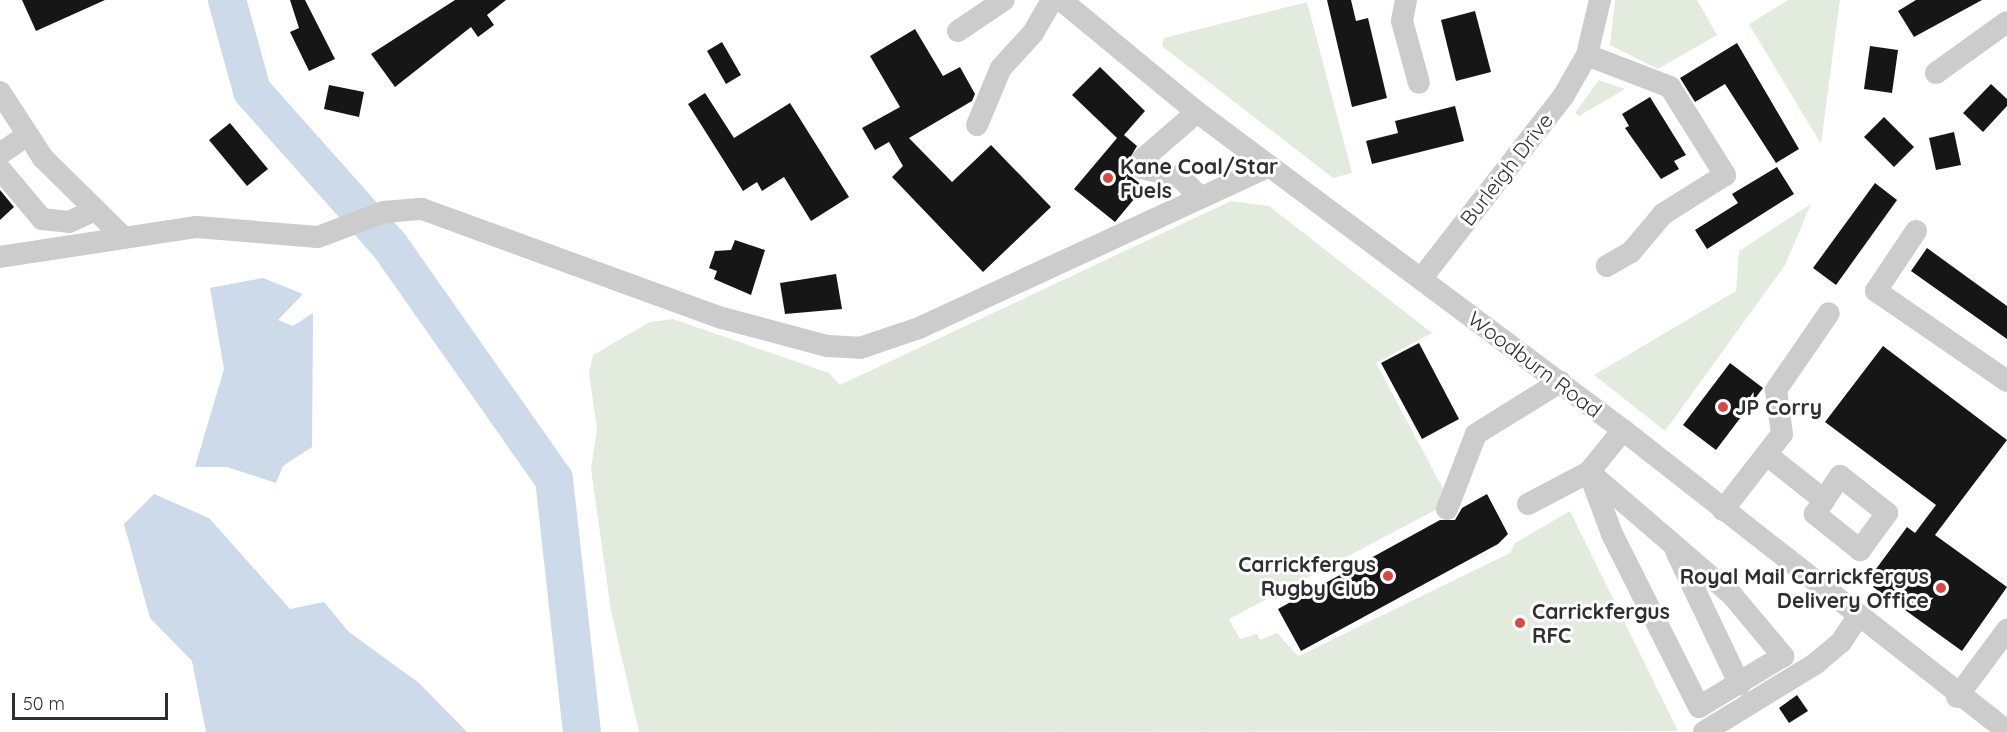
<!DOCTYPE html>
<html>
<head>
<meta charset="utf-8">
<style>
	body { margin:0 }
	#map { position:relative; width:2007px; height:732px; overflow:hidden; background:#fff; font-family:Quicksand,sans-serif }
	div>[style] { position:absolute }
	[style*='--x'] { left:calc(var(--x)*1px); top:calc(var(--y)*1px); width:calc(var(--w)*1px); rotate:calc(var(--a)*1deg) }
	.green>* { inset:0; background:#e3ebde }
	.water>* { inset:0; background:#ccdae9 }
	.river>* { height:38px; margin:-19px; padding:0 19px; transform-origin:19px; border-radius:19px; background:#ccdae9 }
	.building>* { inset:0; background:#161616 }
	.minor>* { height:22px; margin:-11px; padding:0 11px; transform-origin:11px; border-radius:11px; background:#ccc }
	.dots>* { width:16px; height:16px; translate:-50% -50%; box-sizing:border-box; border:3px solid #fff; border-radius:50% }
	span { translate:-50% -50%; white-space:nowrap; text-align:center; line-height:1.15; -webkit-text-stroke:6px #fff; paint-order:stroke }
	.poi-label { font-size:21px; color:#2f2f2f; font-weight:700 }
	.left { translate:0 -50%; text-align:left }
	.right { translate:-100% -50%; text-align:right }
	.street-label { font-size:21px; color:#2f2f2f }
	.scale { position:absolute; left:12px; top:693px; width:156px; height:27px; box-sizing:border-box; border:3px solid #2f2f2f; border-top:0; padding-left:8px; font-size:18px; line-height:21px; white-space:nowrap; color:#2f2f2f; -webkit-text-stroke:4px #fff; paint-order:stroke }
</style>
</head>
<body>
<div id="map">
	<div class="green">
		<i style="clip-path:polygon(1615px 0,1697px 0,1717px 35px,1658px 69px,1610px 45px)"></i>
		<i style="clip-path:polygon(1788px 0,1840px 0,1821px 144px,1749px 24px)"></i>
		<i style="clip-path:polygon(1307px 2px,1352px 173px,1333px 178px,1162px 46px,1164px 38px)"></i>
		<i style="clip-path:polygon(1599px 80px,1625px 89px,1579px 116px,1575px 113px)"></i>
		<i style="clip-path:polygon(1231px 201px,1269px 206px,1432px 333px,1376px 363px,1448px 498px,1445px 505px,1229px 619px,1240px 639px,1257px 634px,1260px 640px,1277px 633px,1298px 656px,1305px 653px,1510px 553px,1515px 543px,1570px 511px,1678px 731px,639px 732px,611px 611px,591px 469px,597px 429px,589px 373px,593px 355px,650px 322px,673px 319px,829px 373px,840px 385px)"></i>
		<i style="clip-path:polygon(1811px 204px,1785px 265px,1665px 431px,1594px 375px,1736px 291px,1739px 251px)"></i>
	</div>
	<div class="water">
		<i style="clip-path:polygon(263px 278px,303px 294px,278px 320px,293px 326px,313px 313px,312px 447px,283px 466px,276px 483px,227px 467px,195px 467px,224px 369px,210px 288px)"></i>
		<i style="clip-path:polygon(154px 494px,209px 518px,290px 609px,324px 602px,349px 632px,419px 683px,467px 732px,206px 732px,192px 661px,150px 618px,124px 524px)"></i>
	</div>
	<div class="river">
		<i style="--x:227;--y:0;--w:94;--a:74.6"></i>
		<i style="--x:252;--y:91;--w:208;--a:48.3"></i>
		<i style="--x:390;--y:246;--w:285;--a:54.9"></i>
		<i style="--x:554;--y:479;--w:255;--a:83.7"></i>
	</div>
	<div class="building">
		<i style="clip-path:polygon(22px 0,105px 0,36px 31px)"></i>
		<i style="clip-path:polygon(290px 0,305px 0,335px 59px,309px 71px,290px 32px,299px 28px)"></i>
		<i style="clip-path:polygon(455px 0,506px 0,487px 15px,494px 25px,478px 37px,471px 27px,395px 87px,371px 54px)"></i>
		<i style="clip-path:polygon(1327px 0,1351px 0,1356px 21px,1368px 18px,1387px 98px,1352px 107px)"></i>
		<i style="clip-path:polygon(1916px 0,1982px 0,1914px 37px,1898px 11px)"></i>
		<i style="clip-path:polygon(1475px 11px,1491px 72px,1456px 81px,1441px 20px)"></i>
		<i style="clip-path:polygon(915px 29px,943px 76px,960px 67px,975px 94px,972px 101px,909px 138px,952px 182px,991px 145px,1051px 207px,983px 272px,892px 177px,903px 166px,889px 142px,875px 150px,862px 128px,900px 107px,870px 56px)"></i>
		<i style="clip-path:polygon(722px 42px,741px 75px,726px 84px,707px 51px)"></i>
		<i style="clip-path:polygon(1737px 43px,1799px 149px,1776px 163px,1725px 84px,1695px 102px,1680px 78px)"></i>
		<i style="clip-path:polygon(1870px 46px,1898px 50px,1892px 93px,1864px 89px)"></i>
		<i style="clip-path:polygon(1100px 67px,1145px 111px,1124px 135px,1137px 146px,1123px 170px,1144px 187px,1115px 222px,1074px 189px,1117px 138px,1072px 95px)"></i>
		<i style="clip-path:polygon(1991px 84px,2007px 99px,2007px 106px,1983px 132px,1963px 113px)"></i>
		<i style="clip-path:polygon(329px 85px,364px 92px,359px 117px,324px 109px)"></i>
		<i style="clip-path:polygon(705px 93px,734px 138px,790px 103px,849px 197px,811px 221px,784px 177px,762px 191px,757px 182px,743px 191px,688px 104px)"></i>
		<i style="clip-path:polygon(1650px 97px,1686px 155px,1674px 161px,1679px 169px,1661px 179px,1625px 128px,1629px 126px,1622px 114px)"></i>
		<i style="clip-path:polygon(1455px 106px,1464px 141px,1372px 164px,1366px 141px,1398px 133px,1395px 121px)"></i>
		<i style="clip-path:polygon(1884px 117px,1914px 147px,1894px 167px,1864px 137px)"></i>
		<i style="clip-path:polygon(230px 123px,268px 169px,247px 186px,209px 140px)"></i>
		<i style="clip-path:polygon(1954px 132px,1961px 165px,1936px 170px,1929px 138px)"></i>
		<i style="clip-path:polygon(1777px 167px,1794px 194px,1707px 249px,1695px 230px,1738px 203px,1732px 194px)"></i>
		<i style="clip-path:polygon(1875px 183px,1897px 200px,1836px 285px,1813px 268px)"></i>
		<i style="clip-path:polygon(0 190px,14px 207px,0 220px)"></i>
		<i style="clip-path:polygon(735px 240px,765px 250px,751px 295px,714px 279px,717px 271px,709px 268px,715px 251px,731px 250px)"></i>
		<i style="clip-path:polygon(1927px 248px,2007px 306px,2007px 339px,1911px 271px)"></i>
		<i style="clip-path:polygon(836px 274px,842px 309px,785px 314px,780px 283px)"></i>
		<i style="clip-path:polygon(1419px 343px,1459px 419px,1422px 439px,1381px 363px)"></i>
		<i style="clip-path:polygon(1883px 346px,2007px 440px,1935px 535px,2007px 587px,1962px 651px,1873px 587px,1883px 574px,1876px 569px,1907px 527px,1915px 533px,1936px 505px,1825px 422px)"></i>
		<i style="clip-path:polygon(1730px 363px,1763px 388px,1716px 450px,1683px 425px)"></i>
		<i style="clip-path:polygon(1487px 494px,1508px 534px,1498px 544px,1301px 651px,1278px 609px,1440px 520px,1455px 520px,1462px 508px)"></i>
		<i style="clip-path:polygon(1797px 695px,1808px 711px,1789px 723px,1779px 708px)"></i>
	</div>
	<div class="minor">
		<i style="--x:1061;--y:0;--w:176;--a:39.5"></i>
		<i style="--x:1197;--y:112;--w:532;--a:36.74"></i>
		<i style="--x:1623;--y:430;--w:488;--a:38.1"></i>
		<i style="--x:1406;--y:0;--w:21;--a:101"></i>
		<i style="--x:1402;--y:21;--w:64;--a:74.7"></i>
		<i style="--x:958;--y:31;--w:55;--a:-34"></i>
		<i style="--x:1587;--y:55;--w:89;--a:21.1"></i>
		<i style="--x:1670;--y:87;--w:104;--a:58"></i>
		<i style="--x:1725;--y:175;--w:73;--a:147.8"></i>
		<i style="--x:1663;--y:214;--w:50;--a:130.1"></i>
		<i style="--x:1631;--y:252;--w:28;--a:150"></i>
		<i style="--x:1936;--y:73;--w:87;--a:-35.7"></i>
		<i style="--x:0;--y:92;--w:79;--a:56.9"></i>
		<i style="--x:43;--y:158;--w:110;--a:44.6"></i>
		<i style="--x:1197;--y:112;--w:72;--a:139"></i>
		<i style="--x:1143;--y:159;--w:9;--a:96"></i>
		<i style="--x:1142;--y:168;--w:40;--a:14.4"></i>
		<i style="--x:1181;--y:178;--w:28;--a:46"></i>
		<i style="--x:977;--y:125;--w:62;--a:-67.2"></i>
		<i style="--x:1001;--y:68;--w:47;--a:-47.6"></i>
		<i style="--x:1033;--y:33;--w:38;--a:-60"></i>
		<i style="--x:0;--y:154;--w:33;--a:-35"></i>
		<i style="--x:0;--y:169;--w:65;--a:50"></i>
		<i style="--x:42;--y:219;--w:27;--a:6"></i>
		<i style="--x:69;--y:222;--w:29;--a:-25"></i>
		<i style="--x:1916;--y:231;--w:72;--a:123.7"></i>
		<i style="--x:1876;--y:291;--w:159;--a:34.5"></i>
		<i style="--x:0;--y:257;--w:199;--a:-8.7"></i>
		<i style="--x:197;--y:227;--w:121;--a:4.7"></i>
		<i style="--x:318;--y:237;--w:71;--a:-20.7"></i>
		<i style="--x:384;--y:212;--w:38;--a:-5"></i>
		<i style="--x:422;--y:209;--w:319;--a:20"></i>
		<i style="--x:722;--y:318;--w:109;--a:14.9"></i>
		<i style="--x:827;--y:346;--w:33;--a:3"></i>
		<i style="--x:860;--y:348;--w:62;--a:-18.7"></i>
		<i style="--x:919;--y:328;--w:384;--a:-24.8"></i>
		<i style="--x:1421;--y:279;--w:233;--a:-52.1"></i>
		<i style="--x:1564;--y:95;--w:46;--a:-60.1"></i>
		<i style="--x:1587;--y:55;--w:57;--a:-76.7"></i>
		<i style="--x:1767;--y:455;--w:73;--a:38.3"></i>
		<i style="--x:1824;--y:500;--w:29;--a:-56"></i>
		<i style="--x:1840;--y:476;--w:60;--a:38.2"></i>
		<i style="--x:1887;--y:513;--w:46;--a:126.1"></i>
		<i style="--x:1860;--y:550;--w:58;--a:-141.3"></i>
		<i style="--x:1815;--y:514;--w:17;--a:-57"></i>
		<i style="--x:1589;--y:472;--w:189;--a:40.7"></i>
		<i style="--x:1732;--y:595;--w:80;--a:50.1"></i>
		<i style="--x:1783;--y:656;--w:98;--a:148.7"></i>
		<i style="--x:1699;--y:707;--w:194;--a:-116.7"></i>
		<i style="--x:1612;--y:534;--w:66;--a:-110.4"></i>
		<i style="--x:1528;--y:504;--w:69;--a:-27.7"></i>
		<i style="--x:1589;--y:472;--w:54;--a:-51"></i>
		<i style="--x:1447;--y:509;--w:80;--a:-68.9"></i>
		<i style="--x:1476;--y:434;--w:99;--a:-31.8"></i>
		<i style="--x:1723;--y:510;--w:96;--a:-52.2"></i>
		<i style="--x:1782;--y:434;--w:44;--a:-97.8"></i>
		<i style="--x:1776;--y:390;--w:93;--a:-55.5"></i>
		<i style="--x:1676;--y:551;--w:148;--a:64.5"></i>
		<i style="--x:1957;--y:697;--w:84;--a:-53.3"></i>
		<i style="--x:1704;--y:732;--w:130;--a:-31.5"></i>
		<i style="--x:1815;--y:664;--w:34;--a:-40"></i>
		<i style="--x:1841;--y:642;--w:29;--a:-56"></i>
	</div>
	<div class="dots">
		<i style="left:1108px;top:178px;background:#d84840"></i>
		<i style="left:1723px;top:407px;background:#d84840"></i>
		<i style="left:1388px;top:576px;background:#d84840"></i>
		<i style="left:1941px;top:588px;background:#d84840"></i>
		<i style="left:1520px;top:623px;background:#d84840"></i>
	</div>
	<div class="poi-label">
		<span class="left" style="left:1120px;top:178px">Kane Coal/Star<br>Fuels</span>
		<span class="left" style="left:1735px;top:407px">JP Corry</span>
		<span class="right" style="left:1376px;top:576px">Carrickfergus<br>Rugby Club</span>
		<span class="right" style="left:1929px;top:588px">Royal Mail Carrickfergus<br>Delivery Office</span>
		<span class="left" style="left:1532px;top:623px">Carrickfergus<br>RFC</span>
	</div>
	<div class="street-label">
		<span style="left:1506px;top:169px;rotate:-52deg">Burleigh Drive</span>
		<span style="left:1535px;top:364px;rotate:37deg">Woodburn Road</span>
	</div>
	<div class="scale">50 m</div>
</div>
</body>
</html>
